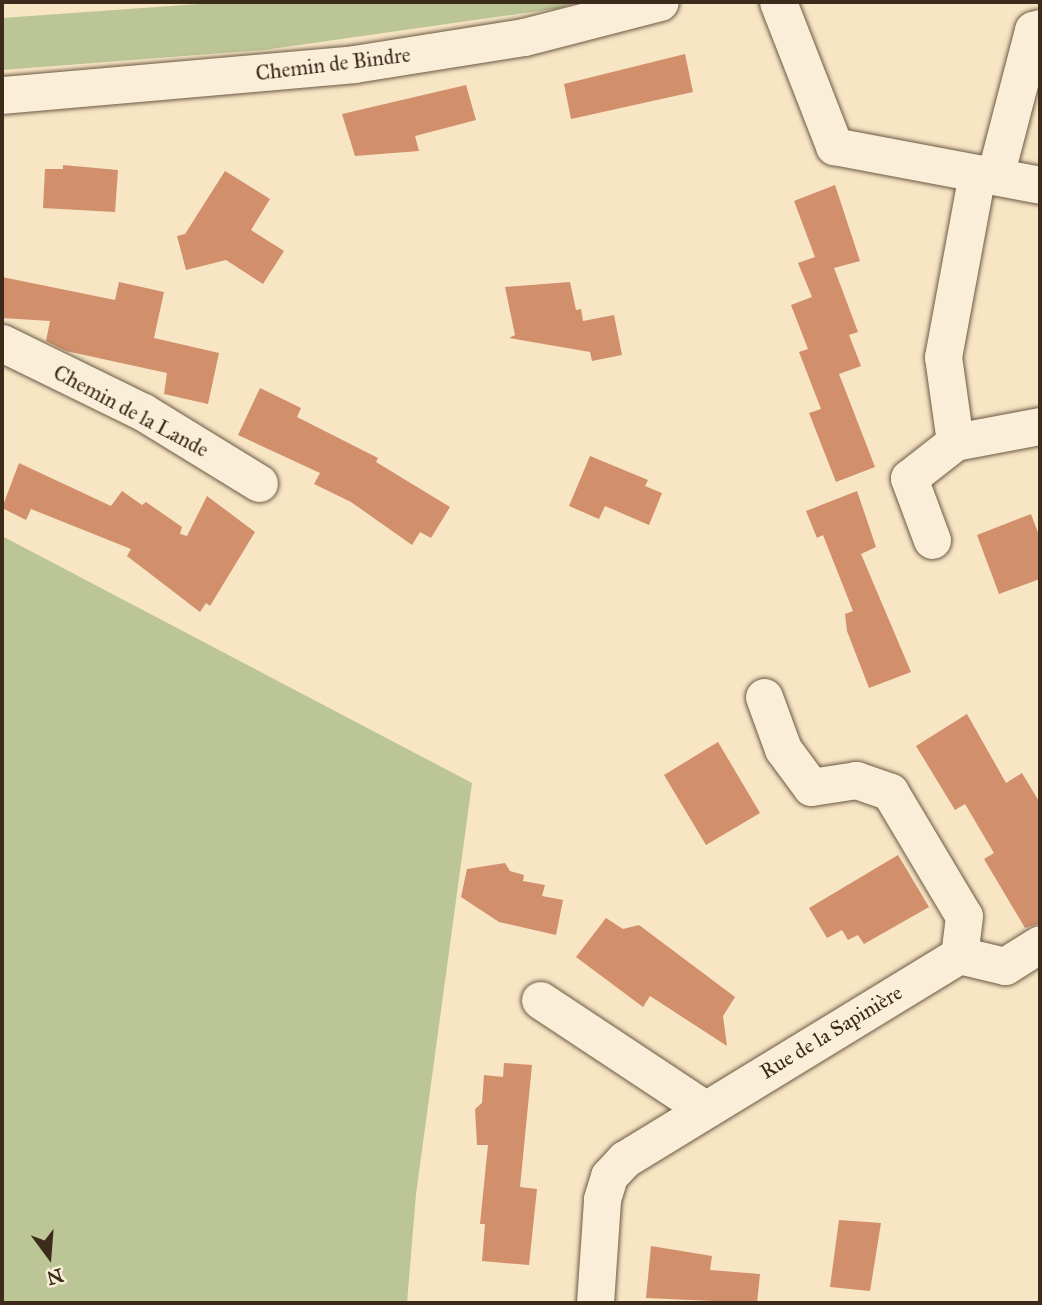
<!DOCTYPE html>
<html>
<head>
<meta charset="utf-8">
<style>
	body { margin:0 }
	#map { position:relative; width:1042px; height:1305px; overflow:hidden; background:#f7e5c4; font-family:"IM FELL Great Primer",serif }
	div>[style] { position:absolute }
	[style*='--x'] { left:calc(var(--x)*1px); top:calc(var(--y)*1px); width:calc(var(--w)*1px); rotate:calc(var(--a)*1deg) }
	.green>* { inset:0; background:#bbc595 }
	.building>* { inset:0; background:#d18f6c }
	.roads { filter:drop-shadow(0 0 2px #6b5944) drop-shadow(0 0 2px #6b5944) }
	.street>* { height:37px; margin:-18.5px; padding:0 18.5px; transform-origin:18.5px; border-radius:18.5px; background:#faeed9 }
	span { translate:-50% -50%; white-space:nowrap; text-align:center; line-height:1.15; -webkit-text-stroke:7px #faeed9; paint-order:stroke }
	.street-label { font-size:21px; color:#3c2a1a }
	.frame { position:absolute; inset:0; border:4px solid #3c2a1a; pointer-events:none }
	.north { position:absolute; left:14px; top:1221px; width:70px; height:70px; -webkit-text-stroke:5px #faeed9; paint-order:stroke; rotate:164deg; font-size:19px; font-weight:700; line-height:28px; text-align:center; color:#3c2a1a }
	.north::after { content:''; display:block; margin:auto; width:24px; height:32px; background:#3c2a1a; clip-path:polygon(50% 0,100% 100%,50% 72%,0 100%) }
</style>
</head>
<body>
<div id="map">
	<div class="green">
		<i style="clip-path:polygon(227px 2px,577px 2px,560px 8px,264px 50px,2px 70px,2px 18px)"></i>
		<i style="clip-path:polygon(2px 536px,472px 783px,416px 1194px,407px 1303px,2px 1303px)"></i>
	</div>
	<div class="building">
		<i style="clip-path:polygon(685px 54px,693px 92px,571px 119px,564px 84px)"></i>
		<i style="clip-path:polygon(466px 85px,476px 120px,415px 136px,419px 151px,355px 156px,342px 114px)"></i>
		<i style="clip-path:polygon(63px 165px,118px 170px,115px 212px,43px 208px,45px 169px,63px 169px)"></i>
		<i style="clip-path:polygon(225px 171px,270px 199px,251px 230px,284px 251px,263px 284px,226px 260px,186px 270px,177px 236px,185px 234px)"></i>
		<i style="clip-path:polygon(835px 185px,860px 261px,834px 268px,858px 332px,849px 335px,861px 366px,839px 374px,875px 467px,836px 482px,809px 413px,821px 409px,799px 352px,808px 349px,791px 305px,812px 297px,798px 263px,815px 257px,794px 201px)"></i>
		<i style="clip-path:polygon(2px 277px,115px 300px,119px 282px,164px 292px,154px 338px,219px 353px,208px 404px,164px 394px,167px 373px,66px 351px,46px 341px,50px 321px,2px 318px)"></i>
		<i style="clip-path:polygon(570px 282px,576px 310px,581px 309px,583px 321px,614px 315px,622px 355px,592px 361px,590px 352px,509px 338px,515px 335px,505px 287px)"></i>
		<i style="clip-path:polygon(260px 388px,301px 408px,297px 417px,378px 458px,376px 462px,450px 507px,431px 538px,420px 532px,412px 545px,351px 502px,314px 484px,320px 473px,238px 435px)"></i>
		<i style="clip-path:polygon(590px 456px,648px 480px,645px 486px,662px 493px,649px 525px,605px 506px,599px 519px,569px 506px)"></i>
		<i style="clip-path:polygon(19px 463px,111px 506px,122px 491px,142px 505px,146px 502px,182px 527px,180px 534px,187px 536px,207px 496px,255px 532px,210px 606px,206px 603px,200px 612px,127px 556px,131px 549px,31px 509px,26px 520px,2px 508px)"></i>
		<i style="clip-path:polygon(857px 491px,876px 547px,861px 554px,911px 672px,869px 688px,847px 631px,845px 614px,853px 611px,823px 535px,817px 538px,806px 511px)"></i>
		<i style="clip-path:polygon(1031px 514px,1040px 538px,1040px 579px,999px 594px,977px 535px)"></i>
		<i style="clip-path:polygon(967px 714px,1006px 783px,1022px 773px,1040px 803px,1040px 923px,1025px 928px,984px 859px,994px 853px,965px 804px,955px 810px,916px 746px)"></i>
		<i style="clip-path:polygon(718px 742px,760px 813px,706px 845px,664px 775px)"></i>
		<i style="clip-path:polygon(898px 855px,929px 907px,864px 944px,858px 935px,848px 940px,842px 930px,827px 938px,809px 908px)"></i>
		<i style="clip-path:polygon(505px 863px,510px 871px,524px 875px,523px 881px,545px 885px,542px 896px,563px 900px,556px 935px,499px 922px,461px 897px,467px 869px)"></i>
		<i style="clip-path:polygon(606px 918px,623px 929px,639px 925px,735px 997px,723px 1016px,727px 1046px,650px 996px,643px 1007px,576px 957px)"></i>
		<i style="clip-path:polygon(504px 1063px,532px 1065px,520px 1187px,537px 1189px,529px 1265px,482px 1261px,485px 1224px,480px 1224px,488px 1145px,477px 1145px,475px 1109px,482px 1103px,484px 1075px,503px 1077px)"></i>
		<i style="clip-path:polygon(839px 1220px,881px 1223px,870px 1291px,830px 1287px)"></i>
		<i style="clip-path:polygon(651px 1246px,712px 1256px,710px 1270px,760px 1274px,757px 1303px,646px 1298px)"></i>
	</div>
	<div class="roads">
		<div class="street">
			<i style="--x:778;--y:2;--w:155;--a:68.7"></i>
			<i style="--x:834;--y:146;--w:210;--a:10.7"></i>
			<i style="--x:2;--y:95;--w:353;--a:-5"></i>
			<i style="--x:354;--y:64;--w:172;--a:-9"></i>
			<i style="--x:524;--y:37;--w:140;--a:-14.4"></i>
			<i style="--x:995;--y:176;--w:151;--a:-75.4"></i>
			<i style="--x:1033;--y:30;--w:7;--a:-16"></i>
			<i style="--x:2;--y:343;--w:157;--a:26.1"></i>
			<i style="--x:143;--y:412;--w:136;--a:31.5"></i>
			<i style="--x:955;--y:442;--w:86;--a:-10.7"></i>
			<i style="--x:932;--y:540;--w:66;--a:-110.4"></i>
			<i style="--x:909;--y:478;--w:58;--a:-38"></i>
			<i style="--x:955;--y:442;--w:86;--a:-98"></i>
			<i style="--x:943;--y:357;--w:187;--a:-79.5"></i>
			<i style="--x:764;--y:697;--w:55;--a:69.9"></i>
			<i style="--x:783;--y:749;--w:47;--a:53.6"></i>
			<i style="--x:811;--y:787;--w:46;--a:-8.8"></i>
			<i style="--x:856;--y:780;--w:36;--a:19"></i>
			<i style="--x:890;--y:792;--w:144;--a:59.2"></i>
			<i style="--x:964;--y:916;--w:39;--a:97"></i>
			<i style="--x:540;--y:1000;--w:196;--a:33.5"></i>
			<i style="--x:595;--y:1303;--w:104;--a:-86.1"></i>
			<i style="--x:602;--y:1199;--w:24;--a:-73"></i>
			<i style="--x:609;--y:1176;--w:23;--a:-47"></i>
			<i style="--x:625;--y:1159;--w:391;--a:-31.4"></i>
			<i style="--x:959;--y:955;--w:47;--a:13.4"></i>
			<i style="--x:1005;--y:966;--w:41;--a:-32.2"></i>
		</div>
	</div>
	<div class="street-label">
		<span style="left:333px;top:64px;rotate:-7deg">Chemin de Bindre</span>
		<span style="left:131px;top:411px;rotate:28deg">Chemin de la Lande</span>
		<span style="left:831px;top:1032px;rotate:-31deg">Rue de la Sapinière</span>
	</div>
	<div class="frame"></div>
	<div class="north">N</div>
</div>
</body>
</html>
